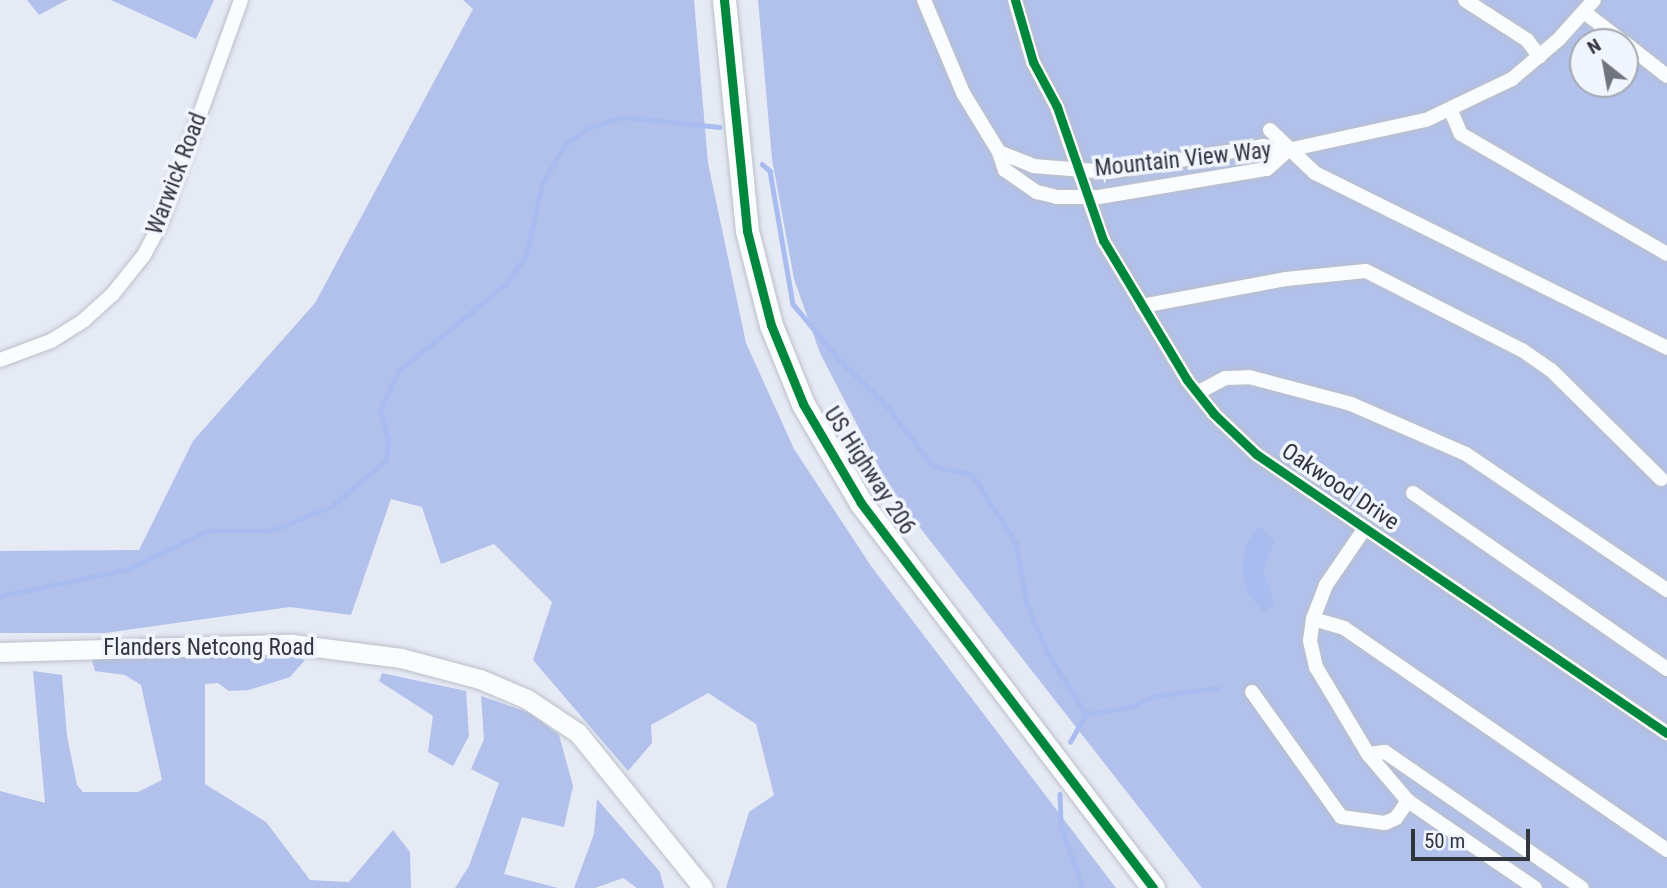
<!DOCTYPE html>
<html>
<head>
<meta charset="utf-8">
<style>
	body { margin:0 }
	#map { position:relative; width:1667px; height:888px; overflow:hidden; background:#e5eaf5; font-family:"Roboto Condensed",sans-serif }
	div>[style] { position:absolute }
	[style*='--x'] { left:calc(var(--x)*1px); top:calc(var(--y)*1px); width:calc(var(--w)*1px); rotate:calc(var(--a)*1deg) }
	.forest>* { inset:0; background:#b1c1eb }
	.water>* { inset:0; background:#a9bcef }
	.stream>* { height:4.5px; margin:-2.25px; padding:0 2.25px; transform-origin:2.25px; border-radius:2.25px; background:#a9bcef }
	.roads { filter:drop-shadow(0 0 2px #bbbfc8) drop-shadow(0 0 2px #bbbfc8) }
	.minor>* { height:14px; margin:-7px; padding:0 7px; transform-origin:7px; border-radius:7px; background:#fbfcfe }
	.secondary>* { height:19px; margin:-9.5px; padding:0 9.5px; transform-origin:9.5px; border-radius:9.5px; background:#fbfcfe }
	.trunk>* { height:23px; margin:-11.5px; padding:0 11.5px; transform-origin:11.5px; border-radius:11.5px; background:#fbfcfe }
	.cycleway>* { height:9px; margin:-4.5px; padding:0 4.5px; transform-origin:4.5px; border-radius:4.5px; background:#00873e }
	span { translate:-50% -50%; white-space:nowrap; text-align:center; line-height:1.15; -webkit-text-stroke:7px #f1f5fe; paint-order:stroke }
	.street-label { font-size:23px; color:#31353e }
	.north { position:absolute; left:1569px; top:28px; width:70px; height:70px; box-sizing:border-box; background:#f1f5fe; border:2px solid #a4a8b1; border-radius:50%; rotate:329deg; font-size:19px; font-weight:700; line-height:28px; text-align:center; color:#31353e }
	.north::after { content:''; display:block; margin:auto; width:24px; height:32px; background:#70747e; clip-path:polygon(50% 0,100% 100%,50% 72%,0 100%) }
	.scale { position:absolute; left:1411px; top:829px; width:119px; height:32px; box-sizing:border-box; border:4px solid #31353e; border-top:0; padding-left:9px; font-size:21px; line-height:24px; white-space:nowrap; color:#31353e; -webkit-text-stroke:5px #f1f5fe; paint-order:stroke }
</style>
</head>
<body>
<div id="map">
	<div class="forest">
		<i style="clip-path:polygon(27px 0,67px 0,39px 15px)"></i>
		<i style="clip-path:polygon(111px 0,214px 0,196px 39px)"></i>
		<i style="clip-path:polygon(463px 0,694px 0,708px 163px,746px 343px,794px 449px,871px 566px,1116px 888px,726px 888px,749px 812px,774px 795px,756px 724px,708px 693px,651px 725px,652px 743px,628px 771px,533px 660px,552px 602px,494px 544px,441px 564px,422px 507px,391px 499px,351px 615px,290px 607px,105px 633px,0 633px,0 551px,139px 550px,193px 441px,315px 303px,473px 9px)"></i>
		<i style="clip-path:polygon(evenodd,758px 0,1667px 0,1667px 888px,1202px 888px,892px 492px,820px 353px,794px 279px,772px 159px,758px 0,1583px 42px,1625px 42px,1625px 84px,1583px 84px,1583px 42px)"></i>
		<i style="clip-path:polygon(284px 654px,305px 660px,290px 677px,249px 690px,229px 691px,218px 683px,205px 684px,205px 784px,266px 822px,310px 880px,349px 882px,393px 830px,410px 852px,411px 888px,0 888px,0 791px,45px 803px,33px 671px,62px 675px,67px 736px,77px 785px,83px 792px,138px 792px,162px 780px,141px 685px,125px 675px,95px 671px,91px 657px)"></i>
		<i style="clip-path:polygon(382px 673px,466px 691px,469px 736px,453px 766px,428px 752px,433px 716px,379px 681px)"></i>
		<i style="clip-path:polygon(481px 696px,530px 713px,559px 735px,573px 786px,564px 827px,522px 817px,504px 874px,558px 888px,455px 888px,469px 866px,499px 783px,471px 769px,484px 739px)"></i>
		<i style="clip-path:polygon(597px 799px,660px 872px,664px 888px,637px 888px,623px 878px,595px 888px,574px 888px,594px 834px)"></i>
	</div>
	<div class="water">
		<i style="clip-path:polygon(1258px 526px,1275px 541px,1263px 570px,1275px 604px,1263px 612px,1247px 592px,1242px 569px,1245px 547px)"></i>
	</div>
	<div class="stream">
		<i style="--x:762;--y:164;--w:11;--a:41"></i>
		<i style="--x:770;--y:171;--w:135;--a:80.2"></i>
		<i style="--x:793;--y:304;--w:70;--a:50.2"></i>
		<i style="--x:838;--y:358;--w:69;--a:44.4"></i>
		<i style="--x:887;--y:406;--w:76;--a:52.5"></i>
		<i style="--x:933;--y:466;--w:40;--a:12"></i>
		<i style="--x:972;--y:474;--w:82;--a:57.5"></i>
		<i style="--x:1016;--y:543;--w:62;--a:79.8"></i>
		<i style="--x:1027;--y:604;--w:52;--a:67.4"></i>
		<i style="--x:1047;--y:652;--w:73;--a:57.8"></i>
		<i style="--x:0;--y:596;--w:132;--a:-11.8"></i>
		<i style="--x:129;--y:569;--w:88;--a:-25.7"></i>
		<i style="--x:208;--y:531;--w:62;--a:0"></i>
		<i style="--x:270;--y:531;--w:67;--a:-22"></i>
		<i style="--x:332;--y:506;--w:71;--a:-40.4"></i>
		<i style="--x:386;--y:460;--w:20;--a:-84"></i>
		<i style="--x:388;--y:440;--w:31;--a:-105"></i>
		<i style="--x:380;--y:410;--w:43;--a:-65.2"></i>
		<i style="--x:398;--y:371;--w:140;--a:-38.9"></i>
		<i style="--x:507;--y:283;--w:34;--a:-56"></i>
		<i style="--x:526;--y:255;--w:73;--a:-77.3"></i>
		<i style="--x:542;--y:184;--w:43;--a:-60.4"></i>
		<i style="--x:563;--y:147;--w:31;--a:-38"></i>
		<i style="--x:587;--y:128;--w:38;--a:-17"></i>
		<i style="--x:623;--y:117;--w:97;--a:5.9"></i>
		<i style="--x:1070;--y:742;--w:32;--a:-60"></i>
		<i style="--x:1086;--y:714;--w:45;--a:-9"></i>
		<i style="--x:1130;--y:707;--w:26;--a:-25"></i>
		<i style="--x:1154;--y:696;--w:64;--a:-7.1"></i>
		<i style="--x:1060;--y:794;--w:33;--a:88"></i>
		<i style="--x:1061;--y:827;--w:65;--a:70.2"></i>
	</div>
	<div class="roads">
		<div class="minor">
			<i style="--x:924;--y:0;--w:101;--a:67.2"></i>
			<i style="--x:963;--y:93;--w:69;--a:58.6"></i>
			<i style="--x:999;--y:152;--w:19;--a:72"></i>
			<i style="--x:1005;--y:170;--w:39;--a:35"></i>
			<i style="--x:1037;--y:192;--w:21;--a:14"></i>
			<i style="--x:1057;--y:197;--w:42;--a:0"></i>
			<i style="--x:1099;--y:197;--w:170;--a:-9.5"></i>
			<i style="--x:1267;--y:169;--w:28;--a:-42"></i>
			<i style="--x:1015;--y:0;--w:65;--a:73.8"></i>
			<i style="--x:1033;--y:62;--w:51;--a:61.9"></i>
			<i style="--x:1057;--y:107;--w:141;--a:70.9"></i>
			<i style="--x:1103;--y:240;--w:163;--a:59"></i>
			<i style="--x:1187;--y:380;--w:43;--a:51.5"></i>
			<i style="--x:1214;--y:414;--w:58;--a:43.6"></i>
			<i style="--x:1256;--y:454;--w:497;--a:34.2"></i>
			<i style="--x:1465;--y:0;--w:74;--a:32.8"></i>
			<i style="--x:1527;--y:40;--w:21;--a:53"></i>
			<i style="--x:1584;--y:12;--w:49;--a:37.6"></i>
			<i style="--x:1625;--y:43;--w:53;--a:38.2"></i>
			<i style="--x:1451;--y:111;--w:25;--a:67"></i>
			<i style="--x:1461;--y:134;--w:238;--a:30.2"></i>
			<i style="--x:1270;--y:130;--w:62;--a:43.7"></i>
			<i style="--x:1315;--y:173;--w:393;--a:26.4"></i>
			<i style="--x:999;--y:152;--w:37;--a:22"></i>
			<i style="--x:1033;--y:166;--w:75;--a:4.6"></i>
			<i style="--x:1108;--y:172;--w:157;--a:-9.5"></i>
			<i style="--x:1263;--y:146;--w:25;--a:9"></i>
			<i style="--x:1288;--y:150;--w:141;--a:-12.3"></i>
			<i style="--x:1426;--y:120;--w:95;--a:-25.5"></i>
			<i style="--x:1512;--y:79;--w:62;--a:-40.4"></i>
			<i style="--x:1559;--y:39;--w:52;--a:-48.1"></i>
			<i style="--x:1142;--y:306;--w:147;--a:-10.6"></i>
			<i style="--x:1286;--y:279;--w:80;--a:-5.7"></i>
			<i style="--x:1366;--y:271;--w:175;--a:26.9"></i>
			<i style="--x:1522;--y:350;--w:35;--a:35"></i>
			<i style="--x:1551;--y:370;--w:155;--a:44.7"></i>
			<i style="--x:0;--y:360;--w:54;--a:-20.4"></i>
			<i style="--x:51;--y:341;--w:39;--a:-32"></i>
			<i style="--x:84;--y:320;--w:38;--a:-42"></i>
			<i style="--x:112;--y:295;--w:51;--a:-51.3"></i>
			<i style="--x:144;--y:255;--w:34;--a:-62"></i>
			<i style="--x:160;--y:225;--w:239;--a:-70.2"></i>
			<i style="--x:1197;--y:393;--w:32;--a:-28"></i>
			<i style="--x:1225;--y:378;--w:24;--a:-2"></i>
			<i style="--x:1249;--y:377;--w:106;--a:14.8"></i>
			<i style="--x:1351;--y:404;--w:125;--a:23.5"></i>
			<i style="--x:1466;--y:454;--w:243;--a:34.1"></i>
			<i style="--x:1413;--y:493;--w:309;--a:34.7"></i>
			<i style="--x:1365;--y:528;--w:69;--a:124.4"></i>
			<i style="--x:1326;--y:585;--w:36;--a:111"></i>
			<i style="--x:1313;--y:619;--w:22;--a:98"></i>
			<i style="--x:1310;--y:641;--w:27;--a:77"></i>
			<i style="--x:1316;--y:667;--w:101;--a:59.1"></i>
			<i style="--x:1368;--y:754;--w:62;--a:49.6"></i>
			<i style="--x:1408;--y:801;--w:154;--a:34.4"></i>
			<i style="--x:1313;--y:619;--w:32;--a:16"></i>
			<i style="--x:1344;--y:628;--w:392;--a:34.5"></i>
			<i style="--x:1252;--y:692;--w:153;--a:54.5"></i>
			<i style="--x:1341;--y:817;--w:44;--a:7.8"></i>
			<i style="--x:1385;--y:823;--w:12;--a:-24"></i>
			<i style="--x:1396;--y:818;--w:21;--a:-55"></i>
			<i style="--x:1368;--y:754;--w:17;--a:-7"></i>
			<i style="--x:1385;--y:752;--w:239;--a:34.6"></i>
		</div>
		<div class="secondary">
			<i style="--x:0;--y:652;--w:292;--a:-1.6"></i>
			<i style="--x:292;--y:644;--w:110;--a:7.3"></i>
			<i style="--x:401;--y:658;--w:82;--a:14.9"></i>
			<i style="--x:480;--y:679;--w:51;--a:23.1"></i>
			<i style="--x:527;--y:699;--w:61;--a:33.7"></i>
			<i style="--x:578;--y:733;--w:199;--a:51.1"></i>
		</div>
		<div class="trunk">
			<i style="--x:724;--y:0;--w:232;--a:84.3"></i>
			<i style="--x:747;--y:231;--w:97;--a:75.7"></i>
			<i style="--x:771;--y:325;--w:85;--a:67.9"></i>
			<i style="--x:803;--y:404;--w:115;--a:59.6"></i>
			<i style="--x:861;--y:503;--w:483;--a:52.8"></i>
		</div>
	</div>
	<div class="cycleway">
		<i style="--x:724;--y:0;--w:232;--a:84.3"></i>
		<i style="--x:747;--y:231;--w:97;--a:75.7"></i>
		<i style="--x:771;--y:325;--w:85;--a:67.9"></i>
		<i style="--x:803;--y:404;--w:115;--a:59.6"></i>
		<i style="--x:861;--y:503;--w:483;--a:52.8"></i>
		<i style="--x:1015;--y:0;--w:65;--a:73.8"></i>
		<i style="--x:1033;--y:62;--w:51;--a:61.9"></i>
		<i style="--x:1057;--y:107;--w:141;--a:70.9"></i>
		<i style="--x:1103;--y:240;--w:163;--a:59"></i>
		<i style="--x:1187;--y:380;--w:43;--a:51.5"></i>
		<i style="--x:1214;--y:414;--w:58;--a:43.6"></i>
		<i style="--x:1256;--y:454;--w:497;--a:34.2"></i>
	</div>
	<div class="street-label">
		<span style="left:1183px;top:160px;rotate:-6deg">Mountain View Way</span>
		<span style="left:177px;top:174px;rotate:-69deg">Warwick Road</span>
		<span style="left:869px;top:471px;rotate:57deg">US Highway 206</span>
		<span style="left:1340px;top:487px;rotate:34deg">Oakwood Drive</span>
		<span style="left:209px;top:648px">Flanders Netcong Road</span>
	</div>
	<div class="north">N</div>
	<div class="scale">50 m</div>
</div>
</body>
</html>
